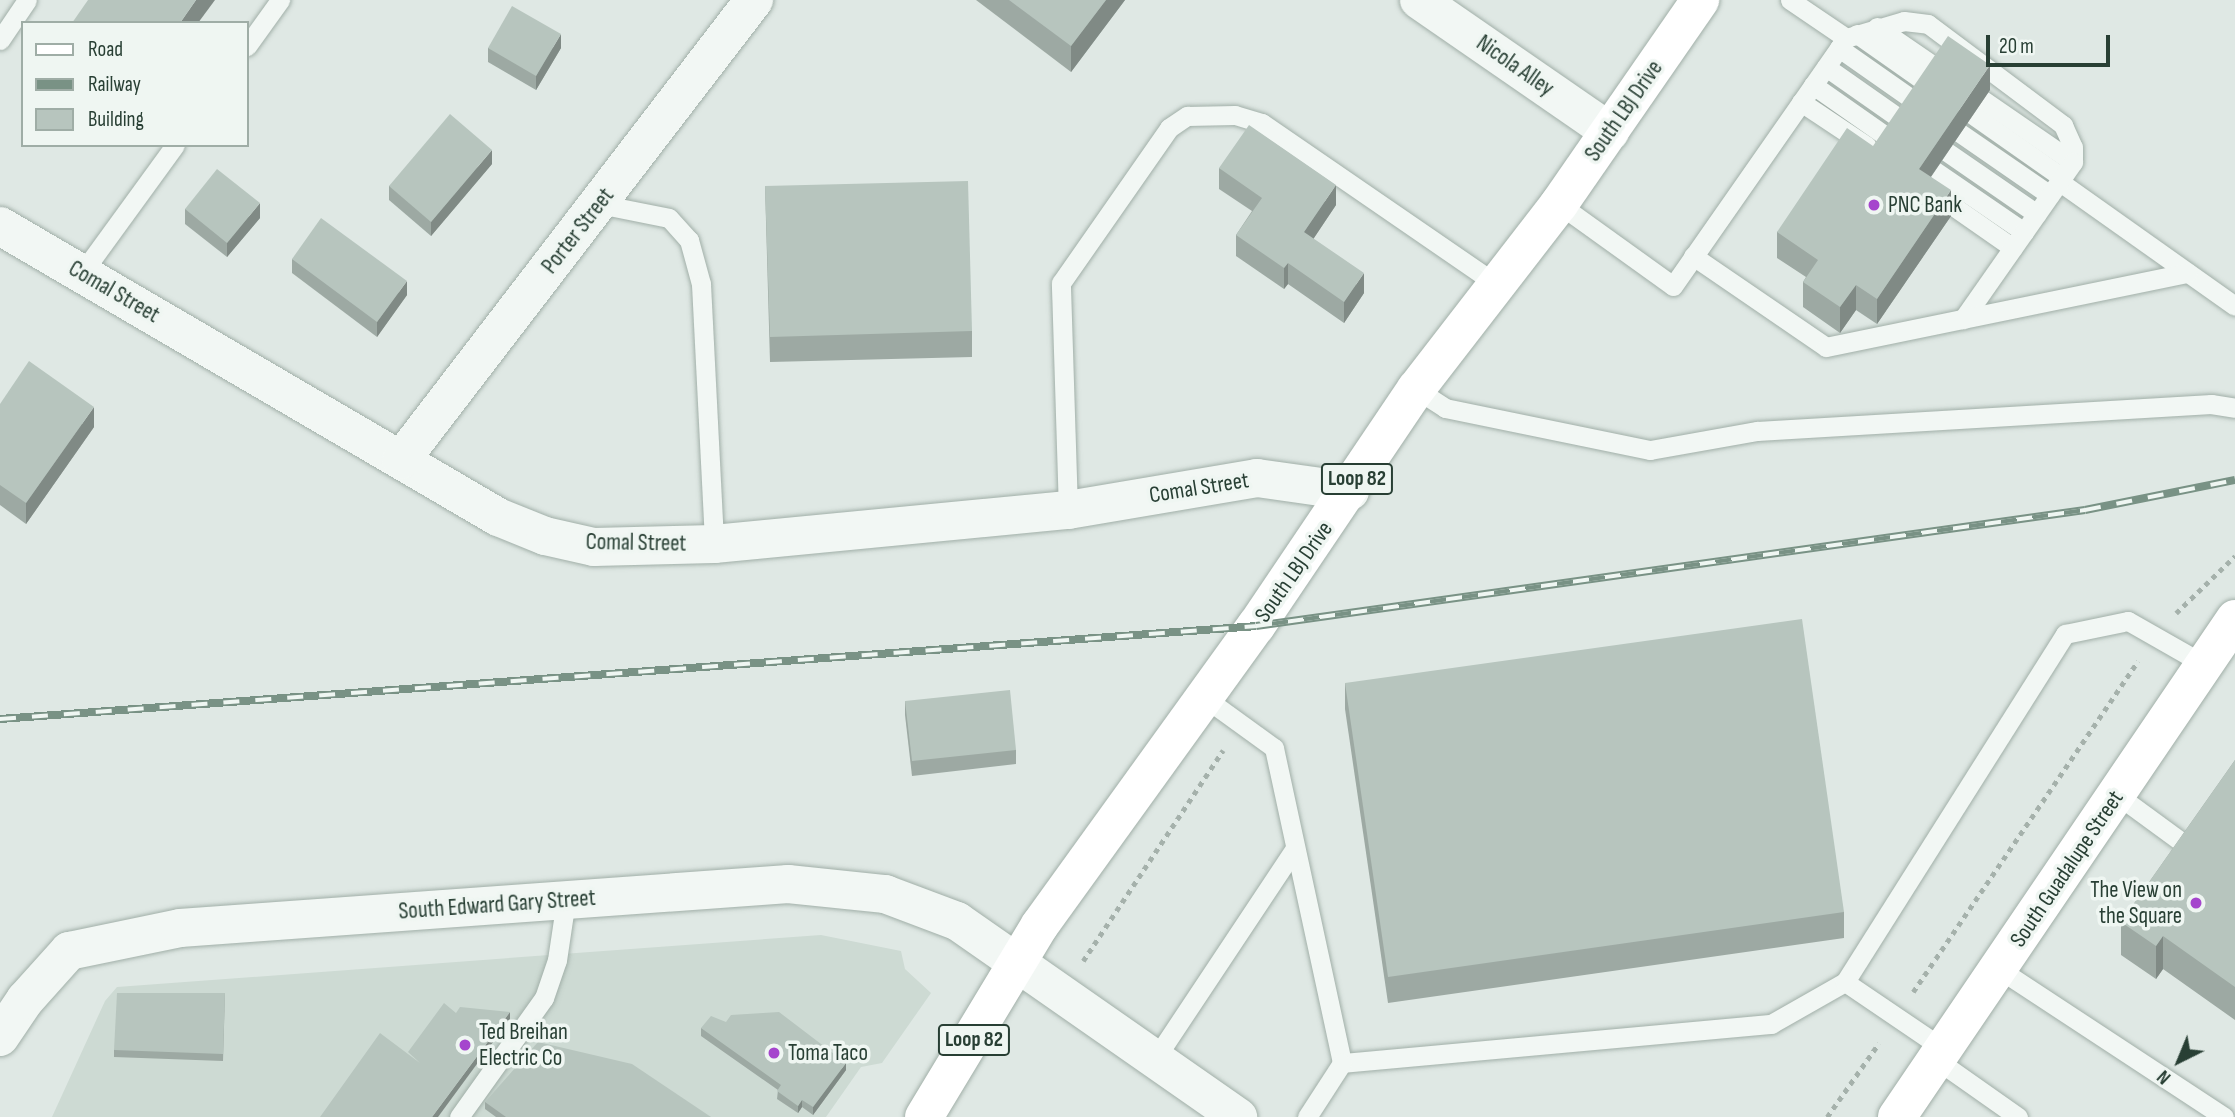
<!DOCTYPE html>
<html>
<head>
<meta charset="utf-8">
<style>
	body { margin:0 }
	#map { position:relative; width:2235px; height:1117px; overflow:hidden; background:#dfe8e4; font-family:"Sofia Sans Condensed",sans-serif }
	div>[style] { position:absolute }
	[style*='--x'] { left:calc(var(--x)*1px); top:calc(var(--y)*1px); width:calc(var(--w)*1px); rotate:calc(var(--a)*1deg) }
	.built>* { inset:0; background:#cddad3 }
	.path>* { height:4.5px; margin-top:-2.25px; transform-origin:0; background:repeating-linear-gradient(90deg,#a5b1ab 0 5px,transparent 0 10px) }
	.roads { filter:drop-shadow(0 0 2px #a1afa8) drop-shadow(0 0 2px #a1afa8) }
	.service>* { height:19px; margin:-9.5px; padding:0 9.5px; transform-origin:9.5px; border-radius:9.5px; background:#f2f7f4 }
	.minor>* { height:38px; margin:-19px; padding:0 19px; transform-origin:19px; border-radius:19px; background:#f2f7f4 }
	.primary>* { height:38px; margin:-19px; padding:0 19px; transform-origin:19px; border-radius:19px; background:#fff }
	.rail>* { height:8px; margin-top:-4px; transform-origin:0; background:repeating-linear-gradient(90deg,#eff6f2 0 16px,#799285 0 32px); box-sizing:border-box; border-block:2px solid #799285 }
	.wall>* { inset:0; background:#9da9a3 }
	.shaded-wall>* { inset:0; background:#808a85 }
	.building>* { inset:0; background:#b7c5be }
	.dots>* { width:19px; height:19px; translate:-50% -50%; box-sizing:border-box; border:4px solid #eff6f2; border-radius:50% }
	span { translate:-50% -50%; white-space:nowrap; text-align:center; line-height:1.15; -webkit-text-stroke:7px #eff6f2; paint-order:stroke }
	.shield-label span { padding:2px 5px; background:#eff6f2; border:2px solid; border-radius:5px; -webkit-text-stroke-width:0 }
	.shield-label { font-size:21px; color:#283f34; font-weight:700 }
	.street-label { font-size:23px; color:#283f34 }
	.poi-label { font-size:23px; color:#283f34 }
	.left { translate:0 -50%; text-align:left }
	.right { translate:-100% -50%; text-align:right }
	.legend { position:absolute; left:21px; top:21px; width:228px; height:126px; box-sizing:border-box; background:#eff6f2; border:2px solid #9fada6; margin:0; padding:9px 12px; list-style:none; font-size:21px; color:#283f34 }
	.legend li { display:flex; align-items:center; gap:14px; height:35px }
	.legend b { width:35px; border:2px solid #9fada6 }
	.north { position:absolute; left:2144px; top:1026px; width:70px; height:70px; -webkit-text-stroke:5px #eff6f2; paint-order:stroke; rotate:223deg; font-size:19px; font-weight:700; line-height:28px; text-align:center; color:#283f34 }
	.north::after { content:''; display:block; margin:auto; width:24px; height:32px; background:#283f34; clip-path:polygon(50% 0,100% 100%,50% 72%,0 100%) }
	.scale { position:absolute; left:1986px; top:35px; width:124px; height:32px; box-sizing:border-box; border:4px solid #283f34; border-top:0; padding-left:9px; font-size:21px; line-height:24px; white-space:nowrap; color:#283f34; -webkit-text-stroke:5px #eff6f2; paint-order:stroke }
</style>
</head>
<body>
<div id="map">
	<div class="built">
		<i style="clip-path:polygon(821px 935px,901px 951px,905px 969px,931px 993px,882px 1063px,861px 1067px,826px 1117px,52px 1117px,105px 1001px,117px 987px)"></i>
	</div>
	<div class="path">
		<i style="--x:2176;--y:613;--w:82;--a:-44"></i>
		<i style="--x:1083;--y:961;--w:253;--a:-56.4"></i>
		<i style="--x:1913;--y:992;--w:400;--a:-55.8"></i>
		<i style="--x:1827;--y:1117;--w:90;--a:-54.9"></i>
	</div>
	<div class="roads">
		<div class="service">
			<i style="--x:1790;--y:0;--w:68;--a:34.2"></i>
			<i style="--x:1877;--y:27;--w:78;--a:34.5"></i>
			<i style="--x:1857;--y:34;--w:90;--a:35.1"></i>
			<i style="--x:0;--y:40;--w:48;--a:-56"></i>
			<i style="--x:247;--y:46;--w:57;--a:-54.3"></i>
			<i style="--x:1839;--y:48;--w:98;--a:35"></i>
			<i style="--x:1826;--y:67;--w:98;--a:35"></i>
			<i style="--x:1813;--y:85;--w:98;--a:35"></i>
			<i style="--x:1983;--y:100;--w:109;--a:34.6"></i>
			<i style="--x:1801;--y:102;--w:79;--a:33.7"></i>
			<i style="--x:1973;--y:115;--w:110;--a:35"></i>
			<i style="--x:1960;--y:133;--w:109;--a:34.6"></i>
			<i style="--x:1947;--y:152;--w:109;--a:34.6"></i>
			<i style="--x:1935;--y:171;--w:108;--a:34.4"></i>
			<i style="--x:2060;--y:182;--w:214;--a:35.3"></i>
			<i style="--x:1930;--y:190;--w:101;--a:34.9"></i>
			<i style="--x:599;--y:204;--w:71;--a:11.3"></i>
			<i style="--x:669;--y:218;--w:30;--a:48"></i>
			<i style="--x:689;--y:240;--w:46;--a:74.7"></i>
			<i style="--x:701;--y:284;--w:260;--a:87.1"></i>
			<i style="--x:1559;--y:204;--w:140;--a:35.7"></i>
			<i style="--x:1673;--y:286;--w:302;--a:-55.1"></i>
			<i style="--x:1846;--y:38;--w:60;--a:-16.3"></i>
			<i style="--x:1904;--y:21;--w:24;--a:7"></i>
			<i style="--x:1928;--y:24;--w:169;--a:36.8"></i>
			<i style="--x:2063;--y:125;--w:24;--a:66"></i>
			<i style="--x:2073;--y:147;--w:15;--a:90"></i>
			<i style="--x:2073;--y:162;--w:192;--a:125"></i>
			<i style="--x:1693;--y:256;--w:161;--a:34.4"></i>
			<i style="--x:1826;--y:347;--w:369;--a:-11.6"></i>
			<i style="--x:82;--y:273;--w:158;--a:-54"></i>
			<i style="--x:1416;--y:389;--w:35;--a:33"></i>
			<i style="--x:1445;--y:408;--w:209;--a:11.6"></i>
			<i style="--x:1650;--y:450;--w:109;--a:-10.1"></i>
			<i style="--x:1757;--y:431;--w:455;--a:-3.4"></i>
			<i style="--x:2211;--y:404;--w:24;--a:9"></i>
			<i style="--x:1068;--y:510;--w:227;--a:-91.8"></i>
			<i style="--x:1061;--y:283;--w:189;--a:-55.1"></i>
			<i style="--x:1169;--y:128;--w:22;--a:-34"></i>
			<i style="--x:1187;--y:116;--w:48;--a:-1.2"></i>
			<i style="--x:1235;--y:115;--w:28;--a:17"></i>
			<i style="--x:1262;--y:123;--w:284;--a:34.5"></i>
			<i style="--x:1205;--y:698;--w:85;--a:35.9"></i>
			<i style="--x:1274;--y:748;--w:322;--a:77.8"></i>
			<i style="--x:1342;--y:1063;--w:431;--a:-5.2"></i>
			<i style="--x:1771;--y:1024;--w:85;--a:-29.6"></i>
			<i style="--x:1845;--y:982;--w:120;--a:34.1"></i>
			<i style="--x:2116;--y:794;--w:97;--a:36.2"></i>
			<i style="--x:1999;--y:969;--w:269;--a:33.3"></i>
			<i style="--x:1845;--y:982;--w:412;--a:-57.7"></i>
			<i style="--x:2065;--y:634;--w:64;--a:-11.7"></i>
			<i style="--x:2128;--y:621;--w:89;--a:29.7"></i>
			<i style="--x:1155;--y:1059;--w:253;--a:-56.4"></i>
			<i style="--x:1937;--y:1060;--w:99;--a:35.1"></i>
			<i style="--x:459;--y:1117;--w:146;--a:-54.5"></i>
			<i style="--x:544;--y:998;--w:40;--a:-71.1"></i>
			<i style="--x:557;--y:960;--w:61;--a:-81.5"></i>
			<i style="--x:1307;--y:1117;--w:64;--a:-57.1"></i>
		</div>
		<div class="minor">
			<i style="--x:1419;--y:0;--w:232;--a:34.6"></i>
			<i style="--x:0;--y:226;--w:577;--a:30.3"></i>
			<i style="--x:498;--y:517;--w:51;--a:22"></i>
			<i style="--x:545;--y:536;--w:50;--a:12.7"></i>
			<i style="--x:594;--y:547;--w:120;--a:-1.4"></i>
			<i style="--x:714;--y:544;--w:356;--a:-5.5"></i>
			<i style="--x:1068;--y:510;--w:192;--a:-9.6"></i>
			<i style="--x:1257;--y:478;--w:94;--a:8"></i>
			<i style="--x:401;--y:460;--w:580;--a:-52.5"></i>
			<i style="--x:0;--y:1037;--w:45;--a:-56"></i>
			<i style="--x:25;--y:1000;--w:66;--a:-48.1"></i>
			<i style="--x:69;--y:951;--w:113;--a:-11.7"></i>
			<i style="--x:180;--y:928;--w:610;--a:-4.14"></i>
			<i style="--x:788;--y:884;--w:98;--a:5.9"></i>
			<i style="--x:885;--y:894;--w:77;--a:20.6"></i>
			<i style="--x:957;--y:921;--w:343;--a:34.9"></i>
		</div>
		<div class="primary">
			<i style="--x:924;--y:1117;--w:224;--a:-58.9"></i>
			<i style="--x:1040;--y:925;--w:369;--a:-54.2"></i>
			<i style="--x:1256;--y:626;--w:286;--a:-56"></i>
			<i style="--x:1416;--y:389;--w:234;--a:-52.3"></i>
			<i style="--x:1559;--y:204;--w:248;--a:-55.3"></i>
			<i style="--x:1897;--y:1117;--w:602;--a:-55.83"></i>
		</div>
	</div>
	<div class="rail">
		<i style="--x:0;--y:719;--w:1259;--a:-4.23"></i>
		<i style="--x:1256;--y:626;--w:837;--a:-7.97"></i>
		<i style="--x:2085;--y:510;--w:153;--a:-11.3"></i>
	</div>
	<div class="wall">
		<i style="clip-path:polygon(976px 0,1125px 0,1071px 72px)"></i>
		<i style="clip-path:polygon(488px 48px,561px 48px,536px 90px,488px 62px)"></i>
		<i style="clip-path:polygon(1990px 90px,1931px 177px,1951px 216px,1877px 324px,1856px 310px,1840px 333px,1803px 307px,1803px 282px,1806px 277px,1777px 258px,1777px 232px)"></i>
		<i style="clip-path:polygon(492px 164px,431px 236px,389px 200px,389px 186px)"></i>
		<i style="clip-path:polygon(1219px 168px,1336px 205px,1313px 239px,1364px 293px,1344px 323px,1288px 284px,1284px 289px,1236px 256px,1236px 235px,1252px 211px,1219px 189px)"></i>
		<i style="clip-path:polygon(765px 186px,972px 331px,972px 357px,770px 362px)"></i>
		<i style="clip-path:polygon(185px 209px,260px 218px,227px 257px,185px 224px)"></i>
		<i style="clip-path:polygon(292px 259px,407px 295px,377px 337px,292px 273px)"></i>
		<i style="clip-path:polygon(0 404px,94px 427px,26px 524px,0 505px)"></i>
		<i style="clip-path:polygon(1345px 683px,1844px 912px,1844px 938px,1388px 1003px,1345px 709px)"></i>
		<i style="clip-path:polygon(905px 701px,1016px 750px,1016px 764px,912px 776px,905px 715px)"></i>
		<i style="clip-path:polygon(2235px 760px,2235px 1020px,2163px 969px,2156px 979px,2121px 955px,2121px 922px)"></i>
		<i style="clip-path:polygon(225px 993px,223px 1061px,114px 1057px,114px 1050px)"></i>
		<i style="clip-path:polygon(701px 1028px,846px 1070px,813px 1115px,802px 1107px,798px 1113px,777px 1099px,778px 1090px,701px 1036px)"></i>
		<i style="clip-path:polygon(485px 1102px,711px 1117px,496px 1117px,485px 1109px)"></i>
	</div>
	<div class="shaded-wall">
		<i style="clip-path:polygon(196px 0,215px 0,198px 23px,180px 23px)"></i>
		<i style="clip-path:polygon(1106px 0,1125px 0,1071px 72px,1071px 46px)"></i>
		<i style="clip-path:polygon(561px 34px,561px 48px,536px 90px,536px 76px)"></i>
		<i style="clip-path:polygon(1990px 65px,1990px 90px,1919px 194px,1919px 169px)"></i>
		<i style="clip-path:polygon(492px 150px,492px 164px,431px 236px,431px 222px)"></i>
		<i style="clip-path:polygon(1336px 185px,1336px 205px,1304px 253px,1304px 232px)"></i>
		<i style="clip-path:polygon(1951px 190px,1951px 216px,1877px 324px,1877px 299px)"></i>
		<i style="clip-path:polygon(260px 203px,260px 218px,227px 257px,227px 243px)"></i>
		<i style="clip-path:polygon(1288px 263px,1288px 284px,1284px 289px,1284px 268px)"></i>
		<i style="clip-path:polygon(1364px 273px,1364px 293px,1344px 323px,1344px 302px)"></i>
		<i style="clip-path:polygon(407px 281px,407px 295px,377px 337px,377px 322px)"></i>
		<i style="clip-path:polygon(1856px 285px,1856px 310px,1840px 333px,1840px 307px)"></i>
		<i style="clip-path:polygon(94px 407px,94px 427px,26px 524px,26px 503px)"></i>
		<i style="clip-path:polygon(2163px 936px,2163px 969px,2156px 979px,2156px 946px)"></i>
		<i style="clip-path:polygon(510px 1012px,510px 1019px,438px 1117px,432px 1117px)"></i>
		<i style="clip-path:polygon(846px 1063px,846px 1070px,813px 1115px,813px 1107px)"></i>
		<i style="clip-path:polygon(802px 1100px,802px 1107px,798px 1113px,798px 1106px)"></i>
	</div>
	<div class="building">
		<i style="clip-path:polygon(88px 0,196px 0,180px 23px,72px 23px)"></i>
		<i style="clip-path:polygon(1009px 0,1106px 0,1071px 46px)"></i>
		<i style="clip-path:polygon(512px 6px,561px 34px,536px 76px,488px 48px)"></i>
		<i style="clip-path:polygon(1948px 36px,1990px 65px,1919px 169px,1951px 190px,1877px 299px,1856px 285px,1840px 307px,1803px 282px,1818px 260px,1777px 232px,1847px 128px,1873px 146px)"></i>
		<i style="clip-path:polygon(450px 114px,492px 150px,431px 222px,389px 186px)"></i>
		<i style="clip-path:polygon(1249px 125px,1336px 185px,1304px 232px,1364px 273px,1344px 302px,1288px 263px,1284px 268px,1236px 235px,1262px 198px,1219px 168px)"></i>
		<i style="clip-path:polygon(217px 169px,260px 203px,227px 243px,185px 209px)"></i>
		<i style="clip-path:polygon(968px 181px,972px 331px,770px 337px,765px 186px)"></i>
		<i style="clip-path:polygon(321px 218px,407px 281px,377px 322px,292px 259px)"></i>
		<i style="clip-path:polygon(29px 361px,94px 407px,26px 503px,0 485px,0 404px)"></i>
		<i style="clip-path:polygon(1802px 619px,1844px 912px,1388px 977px,1345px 683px)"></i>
		<i style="clip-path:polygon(1010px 690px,1016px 750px,912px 761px,905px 701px)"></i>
		<i style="clip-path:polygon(2235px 760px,2235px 987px,2163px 936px,2156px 946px,2121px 922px)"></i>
		<i style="clip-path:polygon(117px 993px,225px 993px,223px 1054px,114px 1050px)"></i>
		<i style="clip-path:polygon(444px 1003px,456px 1013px,460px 1007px,510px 1012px,432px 1117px,320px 1117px,380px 1033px,420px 1063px,408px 1052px)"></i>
		<i style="clip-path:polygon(779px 1012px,846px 1063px,813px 1107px,802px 1100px,798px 1106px,777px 1091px,781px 1085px,701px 1028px,711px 1016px,726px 1022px,731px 1015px)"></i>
		<i style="clip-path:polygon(538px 1042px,632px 1064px,711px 1117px,506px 1117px,485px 1102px)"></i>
	</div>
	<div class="dots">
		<i style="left:1874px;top:205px;background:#a545cd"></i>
		<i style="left:2196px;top:903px;background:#a545cd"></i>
		<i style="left:465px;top:1045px;background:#a545cd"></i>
		<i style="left:774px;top:1053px;background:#a545cd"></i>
	</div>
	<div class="shield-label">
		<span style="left:1357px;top:479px">Loop 82</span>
		<span style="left:974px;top:1040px">Loop 82</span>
	</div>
	<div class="street-label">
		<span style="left:1515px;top:66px;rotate:35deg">Nicola Alley</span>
		<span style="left:1624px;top:111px;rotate:-55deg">South LBJ Drive</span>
		<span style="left:578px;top:231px;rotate:-52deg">Porter Street</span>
		<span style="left:114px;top:292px;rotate:30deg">Comal Street</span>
		<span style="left:1199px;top:488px;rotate:-9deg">Comal Street</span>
		<span style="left:636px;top:543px;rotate:1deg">Comal Street</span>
		<span style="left:1294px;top:572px;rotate:-55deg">South LBJ Drive</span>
		<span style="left:2067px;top:869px;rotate:-56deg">South Guadalupe Street</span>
		<span style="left:497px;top:905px;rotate:-4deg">South Edward Gary Street</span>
	</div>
	<div class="poi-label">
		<span class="left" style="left:1888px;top:205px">PNC Bank</span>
		<span class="right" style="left:2182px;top:903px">The View on<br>the Square</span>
		<span class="left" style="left:479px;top:1045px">Ted Breihan<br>Electric Co</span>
		<span class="left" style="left:788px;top:1053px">Toma Taco</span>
	</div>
	<ul class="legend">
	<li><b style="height:9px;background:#fff"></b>Road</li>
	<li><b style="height:9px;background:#799285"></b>Railway</li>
	<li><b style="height:19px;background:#b7c5be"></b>Building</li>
	</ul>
	<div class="north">N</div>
	<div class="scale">20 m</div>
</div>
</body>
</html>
